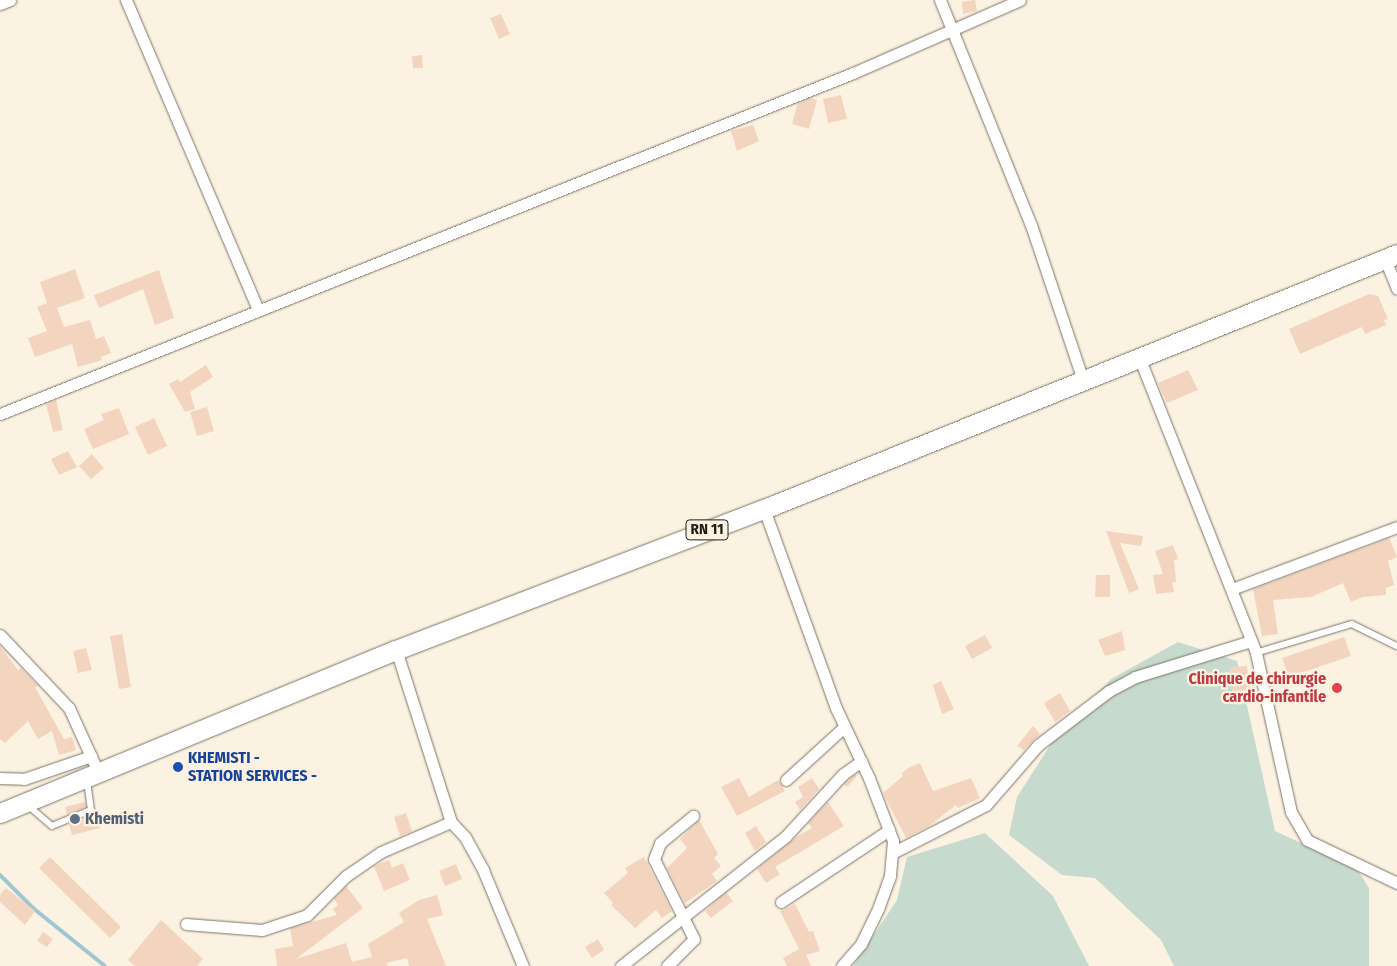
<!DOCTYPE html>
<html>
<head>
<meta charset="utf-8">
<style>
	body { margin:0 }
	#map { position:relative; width:1397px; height:966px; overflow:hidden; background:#fbf2e2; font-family:"Fira Sans Condensed",sans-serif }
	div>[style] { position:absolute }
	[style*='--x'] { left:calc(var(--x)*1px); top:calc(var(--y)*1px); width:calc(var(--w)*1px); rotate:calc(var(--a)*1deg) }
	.green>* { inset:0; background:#c6dbcd }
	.stream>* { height:4px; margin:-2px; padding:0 2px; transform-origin:2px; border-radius:2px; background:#9fc7d1 }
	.building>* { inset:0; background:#f3d5bf }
	.roads { filter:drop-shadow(0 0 1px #7c7466) drop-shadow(0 0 1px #7c7466) }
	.service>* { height:5.5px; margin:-2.75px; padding:0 2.75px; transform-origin:2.75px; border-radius:2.75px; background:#fff }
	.minor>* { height:11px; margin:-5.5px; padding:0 5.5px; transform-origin:5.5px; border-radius:5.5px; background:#fff }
	.primary>* { height:19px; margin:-9.5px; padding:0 9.5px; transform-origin:9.5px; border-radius:9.5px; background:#fff }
	.dots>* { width:14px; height:14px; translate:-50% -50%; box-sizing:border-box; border:2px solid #fbf2e2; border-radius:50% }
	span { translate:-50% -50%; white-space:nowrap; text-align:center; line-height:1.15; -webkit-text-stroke:4.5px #fbf2e2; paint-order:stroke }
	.shield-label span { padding:1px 4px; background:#fbf2e2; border:1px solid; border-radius:4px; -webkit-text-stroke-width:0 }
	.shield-label { font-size:15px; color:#201d17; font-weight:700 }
	.health-label { font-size:16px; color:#be3a42; font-weight:700 }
	.right { translate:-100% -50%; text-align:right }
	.transit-label { font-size:16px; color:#164399; font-weight:700 }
	.left { translate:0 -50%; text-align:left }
	.service-label { font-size:16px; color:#4e5e75; font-weight:700 }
</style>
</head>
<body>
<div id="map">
	<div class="green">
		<i style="clip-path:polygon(1178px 642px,1237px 661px,1275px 831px,1357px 869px,1369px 888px,1369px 966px,1174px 966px,1161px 940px,1095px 878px,1062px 875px,1009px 835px,1017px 797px,1058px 733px,1111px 679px)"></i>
		<i style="clip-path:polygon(985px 833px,1053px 896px,1089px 966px,853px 966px,897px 900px,907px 857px)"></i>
	</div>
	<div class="stream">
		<i style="--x:0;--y:875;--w:47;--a:45"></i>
		<i style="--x:33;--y:908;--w:92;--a:38.9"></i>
	</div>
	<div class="building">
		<i style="clip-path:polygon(975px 0,977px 11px,963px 14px,962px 2px)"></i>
		<i style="clip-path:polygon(501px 14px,510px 34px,499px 39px,490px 18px)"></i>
		<i style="clip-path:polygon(422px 55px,423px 68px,413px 68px,412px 56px)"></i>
		<i style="clip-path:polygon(841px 95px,847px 119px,828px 123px,823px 99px)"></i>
		<i style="clip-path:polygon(810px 98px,817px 100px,809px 129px,792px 124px,798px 103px)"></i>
		<i style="clip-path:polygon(753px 125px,759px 141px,737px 151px,731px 131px)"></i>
		<i style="clip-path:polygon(75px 269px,85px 298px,57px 308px,64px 327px,90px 320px,96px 339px,104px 336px,111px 353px,101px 357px,102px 360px,78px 367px,72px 344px,35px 357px,28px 338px,47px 331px,37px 307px,47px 303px,40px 282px)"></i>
		<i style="clip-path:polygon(159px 270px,174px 318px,155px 325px,143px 289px,99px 308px,94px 295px)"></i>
		<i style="clip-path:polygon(1369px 294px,1378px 296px,1388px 319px,1384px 320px,1386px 325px,1365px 334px,1362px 327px,1300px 354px,1289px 329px)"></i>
		<i style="clip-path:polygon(206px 365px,213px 377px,190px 392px,195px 409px,185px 412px,169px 384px,178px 379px,180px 382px)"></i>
		<i style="clip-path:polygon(1188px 370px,1198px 390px,1167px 403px,1158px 383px)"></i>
		<i style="clip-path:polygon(56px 400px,63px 430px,53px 432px,46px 404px)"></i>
		<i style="clip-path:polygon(207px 407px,214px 431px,197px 436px,190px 412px)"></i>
		<i style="clip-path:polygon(119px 408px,129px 434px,93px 449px,84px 429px,104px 420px,101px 414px)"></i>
		<i style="clip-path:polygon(154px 418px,167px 446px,148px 455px,135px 427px)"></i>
		<i style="clip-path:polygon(68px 451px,77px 467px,59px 475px,51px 459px)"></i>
		<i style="clip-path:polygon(92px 454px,104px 468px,91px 479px,79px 466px)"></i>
		<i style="clip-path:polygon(1106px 531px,1143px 536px,1141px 546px,1120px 543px,1139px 589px,1129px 593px)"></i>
		<i style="clip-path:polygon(1389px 538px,1397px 557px,1388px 561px,1394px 585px,1386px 588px,1386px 595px,1363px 597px,1351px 602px,1343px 583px,1311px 597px,1273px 600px,1278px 634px,1262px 636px,1253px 589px)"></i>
		<i style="clip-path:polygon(1173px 545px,1178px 559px,1174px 560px,1176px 582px,1172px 583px,1174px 592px,1156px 594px,1153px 575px,1163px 574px,1155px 551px)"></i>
		<i style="clip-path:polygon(1096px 575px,1110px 575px,1110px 597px,1095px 597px)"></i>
		<i style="clip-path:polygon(1122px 631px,1125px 650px,1105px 656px,1098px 640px)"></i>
		<i style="clip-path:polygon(122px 634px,131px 687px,119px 689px,110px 636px)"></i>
		<i style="clip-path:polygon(985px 635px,992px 648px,972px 659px,965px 646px)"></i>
		<i style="clip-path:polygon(1344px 637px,1351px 656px,1289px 677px,1282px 658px)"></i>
		<i style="clip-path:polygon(0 646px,18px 670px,21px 668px,38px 686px,35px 687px,64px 739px,72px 737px,76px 750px,59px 755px,52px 731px,38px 739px,28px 721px,5px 743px,0 739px)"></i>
		<i style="clip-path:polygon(86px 648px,92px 670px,78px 673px,73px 651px)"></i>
		<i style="clip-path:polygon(1247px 666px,1251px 701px,1233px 702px,1230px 667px)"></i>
		<i style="clip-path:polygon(941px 681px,954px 709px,942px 714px,933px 685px)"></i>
		<i style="clip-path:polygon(1060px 693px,1070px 711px,1055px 722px,1044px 703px)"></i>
		<i style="clip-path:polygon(1033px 726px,1040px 734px,1024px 750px,1017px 746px)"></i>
		<i style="clip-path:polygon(920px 763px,933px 791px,971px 778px,980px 798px,958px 808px,956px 805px,929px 826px,906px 838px,883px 793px,903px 776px,902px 773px,908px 768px)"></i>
		<i style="clip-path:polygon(855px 774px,857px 776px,847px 787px,844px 784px)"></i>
		<i style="clip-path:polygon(739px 778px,749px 797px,778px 780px,785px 791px,737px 816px,721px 787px)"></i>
		<i style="clip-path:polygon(812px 778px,819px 789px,800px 810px,795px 802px,803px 797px,798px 787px)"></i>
		<i style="clip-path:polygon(85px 802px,86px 807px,67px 815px,65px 807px)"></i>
		<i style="clip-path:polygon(828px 802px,844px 826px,775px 867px,780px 874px,766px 883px,757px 869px,796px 837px,812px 828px,808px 823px)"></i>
		<i style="clip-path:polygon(96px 810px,100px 828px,72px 835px,69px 824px)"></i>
		<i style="clip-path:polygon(406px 813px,412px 831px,400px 836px,394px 817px)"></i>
		<i style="clip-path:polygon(699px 820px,718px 854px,714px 858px,721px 866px,712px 874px,717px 881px,685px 903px,667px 868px,687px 848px,680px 839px)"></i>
		<i style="clip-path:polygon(756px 826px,766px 842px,755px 851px,745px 833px)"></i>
		<i style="clip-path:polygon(50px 857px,121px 927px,110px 938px,39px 868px)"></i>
		<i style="clip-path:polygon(644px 857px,672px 911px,662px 918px,656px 910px,635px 928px,611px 905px,613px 903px,604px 893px,628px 873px,625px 868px)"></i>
		<i style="clip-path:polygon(389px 860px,392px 868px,403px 863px,410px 880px,384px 891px,374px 866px)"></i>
		<i style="clip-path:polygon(456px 864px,462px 879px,445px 886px,439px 871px)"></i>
		<i style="clip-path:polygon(346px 886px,363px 908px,296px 959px,346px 943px,352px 962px,372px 957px,368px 944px,404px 922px,399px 913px,419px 900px,437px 895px,443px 915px,427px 919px,446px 966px,409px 966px,407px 958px,386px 963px,388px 966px,277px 966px,275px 949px,293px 946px,290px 928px,337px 915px,333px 909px,338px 905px,334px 899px)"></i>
		<i style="clip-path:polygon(6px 888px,35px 911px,25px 925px,0 902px,0 895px)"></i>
		<i style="clip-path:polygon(726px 892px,733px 901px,711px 918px,705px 911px,703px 913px)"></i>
		<i style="clip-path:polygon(795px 904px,809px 932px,813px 931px,820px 951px,806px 955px,811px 966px,787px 966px,783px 958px,799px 949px,780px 911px)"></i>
		<i style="clip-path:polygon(161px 920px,203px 959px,197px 966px,135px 966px,128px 960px)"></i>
		<i style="clip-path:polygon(43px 932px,53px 939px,47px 947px,37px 941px)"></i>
		<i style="clip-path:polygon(598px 939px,604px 950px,592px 958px,585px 947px)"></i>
	</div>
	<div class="roads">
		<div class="service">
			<i style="--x:1256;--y:653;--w:100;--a:-16.8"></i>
			<i style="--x:1352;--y:624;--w:50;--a:26.1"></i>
			<i style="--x:28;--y:805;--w:32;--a:41"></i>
			<i style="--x:52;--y:826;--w:42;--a:-22.3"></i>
			<i style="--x:91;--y:810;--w:29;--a:-98"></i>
		</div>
		<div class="minor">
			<i style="--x:126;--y:0;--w:337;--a:66.9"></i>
			<i style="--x:940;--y:0;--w:243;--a:68"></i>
			<i style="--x:1031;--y:225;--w:163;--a:71.5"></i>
			<i style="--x:0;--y:4;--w:11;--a:-22"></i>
			<i style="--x:1385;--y:259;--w:32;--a:68"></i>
			<i style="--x:1139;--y:357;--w:318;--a:68.4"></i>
			<i style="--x:1256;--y:653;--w:163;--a:77.6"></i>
			<i style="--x:1291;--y:812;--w:32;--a:60"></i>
			<i style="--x:1307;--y:840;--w:100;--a:25.5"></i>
			<i style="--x:0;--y:414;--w:919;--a:-21.79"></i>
			<i style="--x:853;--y:73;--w:182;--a:-23.6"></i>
			<i style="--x:764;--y:509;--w:212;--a:70.1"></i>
			<i style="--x:836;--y:708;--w:77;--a:64.8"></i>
			<i style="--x:869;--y:778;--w:67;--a:69.1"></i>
			<i style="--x:893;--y:841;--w:35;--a:95"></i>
			<i style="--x:890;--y:876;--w:35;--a:110"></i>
			<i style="--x:878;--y:909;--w:39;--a:116"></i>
			<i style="--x:861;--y:944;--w:29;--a:131"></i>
			<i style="--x:1232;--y:589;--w:176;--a:-20.6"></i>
			<i style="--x:0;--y:635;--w:100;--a:46.6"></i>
			<i style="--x:69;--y:708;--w:72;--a:65.6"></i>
			<i style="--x:0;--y:778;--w:24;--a:2"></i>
			<i style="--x:24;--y:779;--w:71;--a:-18.9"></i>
			<i style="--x:786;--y:780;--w:79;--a:-42.4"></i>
			<i style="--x:451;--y:822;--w:21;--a:47"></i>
			<i style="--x:465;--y:837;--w:38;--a:61"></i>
			<i style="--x:483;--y:870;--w:104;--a:67.4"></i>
			<i style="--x:894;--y:852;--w:103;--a:-27.1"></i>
			<i style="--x:986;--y:805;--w:79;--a:-49.1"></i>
			<i style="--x:1038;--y:745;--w:89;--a:-37.3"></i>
			<i style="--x:1109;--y:691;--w:30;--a:-28"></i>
			<i style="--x:1135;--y:677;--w:121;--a:-17.2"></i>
			<i style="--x:781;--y:902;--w:130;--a:-33.7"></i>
			<i style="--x:186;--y:924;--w:76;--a:4.5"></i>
			<i style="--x:262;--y:930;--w:47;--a:-18.4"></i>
			<i style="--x:307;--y:915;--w:55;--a:-45"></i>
			<i style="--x:346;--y:876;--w:42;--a:-34.4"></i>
			<i style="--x:381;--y:852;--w:76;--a:-23.2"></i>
			<i style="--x:451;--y:822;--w:181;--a:-107.7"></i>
			<i style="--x:621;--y:966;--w:210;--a:-38.2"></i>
			<i style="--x:786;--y:836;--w:83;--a:-47.4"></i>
			<i style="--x:842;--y:775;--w:24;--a:-36"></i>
			<i style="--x:667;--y:966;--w:38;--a:-45"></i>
			<i style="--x:694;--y:939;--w:89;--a:-116.6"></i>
			<i style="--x:654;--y:859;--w:17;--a:-69"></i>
			<i style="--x:660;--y:843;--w:43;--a:-39.3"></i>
		</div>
		<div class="primary">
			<i style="--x:0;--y:813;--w:428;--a:-22.4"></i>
			<i style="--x:396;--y:650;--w:394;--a:-21"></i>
			<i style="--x:764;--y:509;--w:682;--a:-21.94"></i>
		</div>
	</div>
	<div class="dots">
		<i style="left:1337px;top:688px;background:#e0444e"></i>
		<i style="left:178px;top:767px;background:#1a4fb4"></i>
		<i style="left:75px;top:819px;background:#5c6f8a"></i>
	</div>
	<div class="shield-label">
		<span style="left:707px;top:530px">RN 11</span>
	</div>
	<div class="health-label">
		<span class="right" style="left:1326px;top:688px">Clinique de chirurgie<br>cardio-infantile</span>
	</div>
	<div class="transit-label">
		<span class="left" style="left:188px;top:767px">KHEMISTI -<br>STATION SERVICES -</span>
	</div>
	<div class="service-label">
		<span class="left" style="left:85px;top:819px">Khemisti</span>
	</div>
</div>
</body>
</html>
